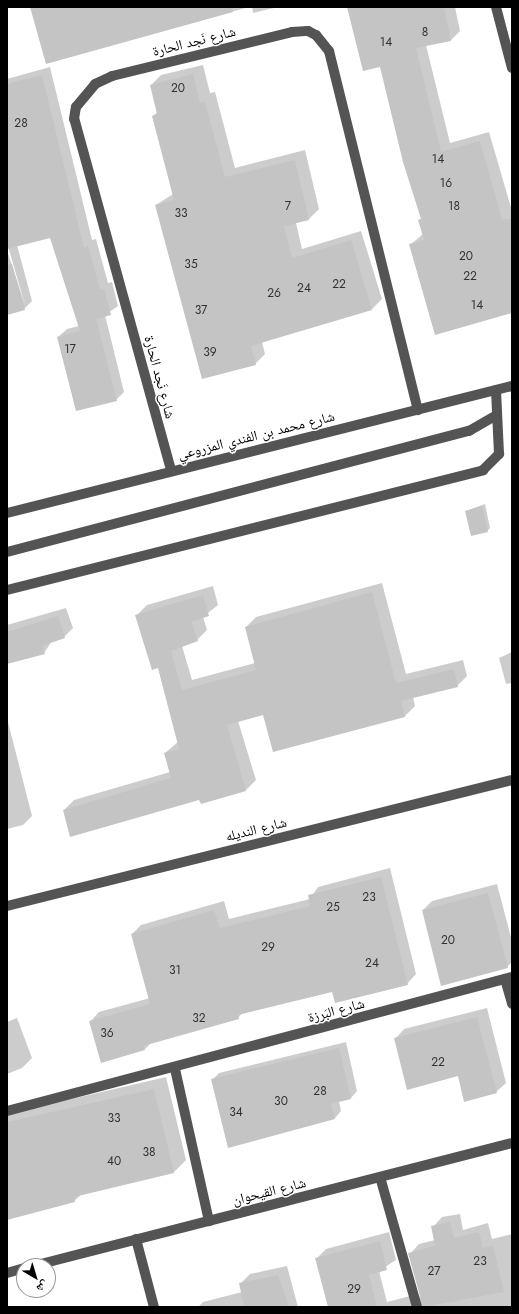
<!DOCTYPE html>
<html>
<head>
<meta charset="utf-8">
<style>
	body { margin:0 }
	#map { position:relative; width:519px; height:1314px; overflow:hidden; background:#fff; font-family:Jost,"Noto Naskh Arabic",sans-serif }
	div>[style] { position:absolute }
	[style*='--x'] { left:calc(var(--x)*1px); top:calc(var(--y)*1px); width:calc(var(--w)*1px); rotate:calc(var(--a)*1deg) }
	.shadow>* { inset:0; background:#0003 }
	.building>* { inset:0; background:#c4c4c4 }
	.minor>* { height:10px; margin:-5px; padding:0 5px; transform-origin:5px; border-radius:5px; background:#545454 }
	span { translate:-50% -50%; white-space:nowrap; text-align:center; line-height:1.15; -webkit-text-stroke:3px #fff; paint-order:stroke }
	.number-label { font-size:12px; color:#313131 }
	.number-label span { -webkit-text-stroke-width:0 }
	.street-label { font-size:14px; color:#000 }
	.frame { position:absolute; inset:0; border:8px solid #000; pointer-events:none }
	.north { position:absolute; left:16px; top:1258px; width:40px; height:40px; box-sizing:border-box; background:#fff; border:1px solid #999; border-radius:50%; rotate:142deg; font-size:11px; font-weight:700; line-height:16px; text-align:center; color:#000 }
	.north::after { content:''; display:block; margin:auto; width:14px; height:18px; background:#000; clip-path:polygon(50% 0,100% 100%,50% 72%,0 100%) }
</style>
</head>
<body>
<div id="map">
	<div class="shadow">
		<i style="clip-path:polygon(31px 7px,249px 7px,46px 63px)"></i>
		<i style="clip-path:polygon(252px 7px,278px 7px,253px 13px)"></i>
		<i style="clip-path:polygon(348px 7px,455px 7px,460px 31px,451px 40px,426px 45px,450px 143px,489px 132px,512px 211px,512px 312px,410px 245px,423px 234px,422px 218px,380px 65px)"></i>
		<i style="clip-path:polygon(203px 65px,210px 93px,215px 92px,235px 168px,305px 150px,319px 209px,309px 219px,296px 223px,302px 249px,361px 231px,382px 299px,372px 309px,262px 342px,265px 354px,255px 364px,156px 205px,173px 194px,153px 116px,158px 112px,151px 85px,161px 75px)"></i>
		<i style="clip-path:polygon(50px 67px,92px 240px,96px 239px,108px 283px,112px 282px,118px 306px,105px 315px,124px 392px,116px 400px,58px 337px,67px 329px,79px 326px,50px 237px,17px 245px,32px 301px,24px 309px,7px 314px,7px 250px,25px 305px,7px 243px,7px 79px)"></i>
		<i style="clip-path:polygon(485px 504px,490px 528px,487px 531px,466px 511px)"></i>
		<i style="clip-path:polygon(382px 583px,406px 674px,463px 660px,467px 676px,457px 686px,413px 697px,415px 706px,405px 716px,274px 751px,264px 714px,238px 721px,256px 780px,246px 790px,201px 803px,200px 798px,64px 810px,74px 800px,170px 772px,165px 753px,178px 742px,158px 667px,137px 615px,147px 605px,213px 586px,218px 605px,203px 617px,207px 630px,197px 640px,182px 646px,192px 680px,255px 663px,246px 627px,256px 617px)"></i>
		<i style="clip-path:polygon(66px 608px,73px 628px,64px 637px,52px 641px,44px 653px,7px 663px,7px 625px)"></i>
		<i style="clip-path:polygon(512px 652px,512px 683px,506px 684px,499px 658px)"></i>
		<i style="clip-path:polygon(7px 718px,32px 816px,23px 825px,7px 829px)"></i>
		<i style="clip-path:polygon(390px 868px,416px 974px,407px 984px,333px 991px,243px 1012px,238px 1018px,151px 1043px,144px 1050px,90px 1022px,99px 1012px,150px 998px,132px 934px,141px 925px,224px 901px,229px 919px,310px 899px,318px 887px)"></i>
		<i style="clip-path:polygon(497px 884px,512px 941px,512px 962px,507px 967px,423px 910px,432px 901px)"></i>
		<i style="clip-path:polygon(487px 1008px,506px 1083px,496px 1092px,395px 1039px,404px 1029px)"></i>
		<i style="clip-path:polygon(17px 1018px,32px 1058px,22px 1068px,7px 1074px,7px 1022px)"></i>
		<i style="clip-path:polygon(346px 1042px,357px 1091px,351px 1098px,339px 1101px,341px 1111px,335px 1118px,228px 1146px,213px 1079px,219px 1073px)"></i>
		<i style="clip-path:polygon(166px 1077px,186px 1160px,174px 1172px,82px 1194px,74px 1201px,7px 1219px,7px 1114px)"></i>
		<i style="clip-path:polygon(460px 1214px,463px 1230px,488px 1223px,492px 1239px,512px 1234px,512px 1307px,329px 1307px,317px 1258px,326px 1249px,389px 1232px,396px 1260px,379px 1271px,387px 1302px,418px 1294px,424px 1303px,410px 1254px,419px 1244px,435px 1240px,433px 1227px,442px 1217px)"></i>
		<i style="clip-path:polygon(287px 1266px,298px 1307px,198px 1307px,203px 1302px,242px 1292px,240px 1284px,250px 1274px)"></i>
	</div>
	<div class="building">
		<i style="clip-path:polygon(30px 7px,232px 7px,233px 12px,46px 64px)"></i>
		<i style="clip-path:polygon(347px 7px,444px 7px,451px 41px,416px 48px,441px 152px,480px 141px,502px 220px,512px 218px,512px 313px,435px 335px,409px 244px,424px 240px,418px 220px,421px 219px,403px 162px,380px 67px,363px 71px)"></i>
		<i style="clip-path:polygon(193px 74px,200px 103px,205px 102px,225px 177px,295px 160px,309px 220px,284px 226px,292px 258px,351px 240px,372px 310px,251px 346px,256px 365px,202px 379px,155px 205px,174px 200px,152px 116px,157px 114px,150px 85px)"></i>
		<i style="clip-path:polygon(42px 75px,84px 248px,88px 246px,100px 290px,104px 289px,111px 315px,96px 319px,117px 401px,76px 411px,57px 337px,80px 331px,50px 238px,7px 249px,7px 84px)"></i>
		<i style="clip-path:polygon(12px 264px,25px 310px,7px 315px,7px 265px)"></i>
		<i style="clip-path:polygon(482px 506px,488px 532px,471px 536px,465px 511px)"></i>
		<i style="clip-path:polygon(372px 592px,396px 683px,454px 669px,458px 687px,401px 701px,405px 717px,273px 752px,263px 715px,227px 725px,246px 791px,201px 804px,199px 800px,70px 837px,63px 810px,171px 778px,164px 753px,179px 749px,158px 668px,152px 670px,135px 615px,203px 595px,209px 616px,191px 622px,198px 641px,171px 651px,182px 690px,256px 670px,245px 627px)"></i>
		<i style="clip-path:polygon(58px 616px,65px 638px,42px 646px,45px 654px,7px 664px,7px 632px)"></i>
		<i style="clip-path:polygon(381px 877px,408px 985px,335px 1003px,332px 992px,238px 1015px,239px 1019px,143px 1046px,145px 1050px,101px 1063px,89px 1021px,150px 1004px,131px 934px,214px 910px,220px 928px,310px 906px,308px 895px)"></i>
		<i style="clip-path:polygon(488px 893px,508px 968px,441px 986px,422px 910px)"></i>
		<i style="clip-path:polygon(477px 1017px,497px 1093px,464px 1102px,458px 1076px,407px 1090px,394px 1038px)"></i>
		<i style="clip-path:polygon(339px 1048px,351px 1099px,331px 1104px,335px 1119px,228px 1148px,211px 1079px)"></i>
		<i style="clip-path:polygon(154px 1089px,174px 1173px,74px 1197px,75px 1202px,7px 1220px,7px 1122px)"></i>
		<i style="clip-path:polygon(450px 1222px,454px 1238px,479px 1232px,483px 1248px,493px 1246px,504px 1292px,423px 1307px,408px 1253px,435px 1246px,431px 1226px)"></i>
		<i style="clip-path:polygon(380px 1241px,387px 1270px,369px 1275px,377px 1307px,328px 1307px,315px 1258px)"></i>
		<i style="clip-path:polygon(278px 1275px,289px 1307px,244px 1307px,239px 1283px)"></i>
	</div>
	<div class="minor">
		<i style="--x:496;--y:7;--w:63;--a:75.3"></i>
		<i style="--x:171;--y:470;--w:364;--a:-105.4"></i>
		<i style="--x:74;--y:119;--w:12;--a:-81"></i>
		<i style="--x:76;--y:107;--w:30;--a:-50"></i>
		<i style="--x:95;--y:84;--w:19;--a:-25"></i>
		<i style="--x:112;--y:76;--w:185;--a:-13.7"></i>
		<i style="--x:292;--y:32;--w:16;--a:-4"></i>
		<i style="--x:308;--y:31;--w:9;--a:27"></i>
		<i style="--x:316;--y:35;--w:21;--a:51"></i>
		<i style="--x:329;--y:51;--w:370;--a:76.1"></i>
		<i style="--x:7;--y:513;--w:521;--a:-14.12"></i>
		<i style="--x:7;--y:552;--w:478;--a:-14.7"></i>
		<i style="--x:469;--y:431;--w:32;--a:-30"></i>
		<i style="--x:7;--y:590;--w:491;--a:-14.1"></i>
		<i style="--x:483;--y:470;--w:23;--a:-45"></i>
		<i style="--x:499;--y:454;--w:64;--a:-92.7"></i>
		<i style="--x:7;--y:906;--w:520;--a:-14.01"></i>
		<i style="--x:505;--y:979;--w:26;--a:74"></i>
		<i style="--x:175;--y:1069;--w:156;--a:77.4"></i>
		<i style="--x:7;--y:1111;--w:522;--a:-14.86"></i>
		<i style="--x:380;--y:1177;--w:135;--a:74.1"></i>
		<i style="--x:136;--y:1239;--w:70;--a:75.2"></i>
		<i style="--x:33;--y:1266;--w:495;--a:-14.4"></i>
		<i style="--x:7;--y:1273;--w:18;--a:-16"></i>
	</div>
	<div class="number-label">
		<span style="left:425px;top:33px">8</span>
		<span style="left:386px;top:43px">14</span>
		<span style="left:178px;top:89px">20</span>
		<span style="left:21px;top:124px">28</span>
		<span style="left:438px;top:160px">14</span>
		<span style="left:446px;top:184px">16</span>
		<span style="left:288px;top:207px">7</span>
		<span style="left:454px;top:207px">18</span>
		<span style="left:181px;top:214px">33</span>
		<span style="left:466px;top:257px">20</span>
		<span style="left:191px;top:265px">35</span>
		<span style="left:470px;top:277px">22</span>
		<span style="left:339px;top:285px">22</span>
		<span style="left:304px;top:289px">24</span>
		<span style="left:274px;top:294px">26</span>
		<span style="left:477px;top:306px">14</span>
		<span style="left:201px;top:311px">37</span>
		<span style="left:70px;top:350px">17</span>
		<span style="left:210px;top:353px">39</span>
		<span style="left:369px;top:898px">23</span>
		<span style="left:333px;top:908px">25</span>
		<span style="left:448px;top:941px">20</span>
		<span style="left:268px;top:948px">29</span>
		<span style="left:372px;top:964px">24</span>
		<span style="left:175px;top:971px">31</span>
		<span style="left:199px;top:1019px">32</span>
		<span style="left:107px;top:1034px">36</span>
		<span style="left:438px;top:1063px">22</span>
		<span style="left:320px;top:1092px">28</span>
		<span style="left:281px;top:1102px">30</span>
		<span style="left:236px;top:1113px">34</span>
		<span style="left:114px;top:1119px">33</span>
		<span style="left:149px;top:1153px">38</span>
		<span style="left:114px;top:1162px">40</span>
		<span style="left:480px;top:1262px">23</span>
		<span style="left:434px;top:1272px">27</span>
		<span style="left:354px;top:1290px">29</span>
	</div>
	<div class="street-label">
		<span style="left:194px;top:41px;rotate:-14deg">شارع نَجد الحارة</span>
		<span style="left:160px;top:377px;rotate:75deg">شارع نَجد الحارة</span>
		<span style="left:256px;top:435px;rotate:-14deg">شارع محمد بن الفندي المزروعي</span>
		<span style="left:256px;top:829px;rotate:-14deg">شارع النديله</span>
		<span style="left:336px;top:1010px;rotate:-15deg">شارع البَرزة</span>
		<span style="left:269px;top:1191px;rotate:-14deg">شارع القيحوان</span>
	</div>
	<div class="frame"></div>
	<div class="north">ش</div>
</div>
</body>
</html>
